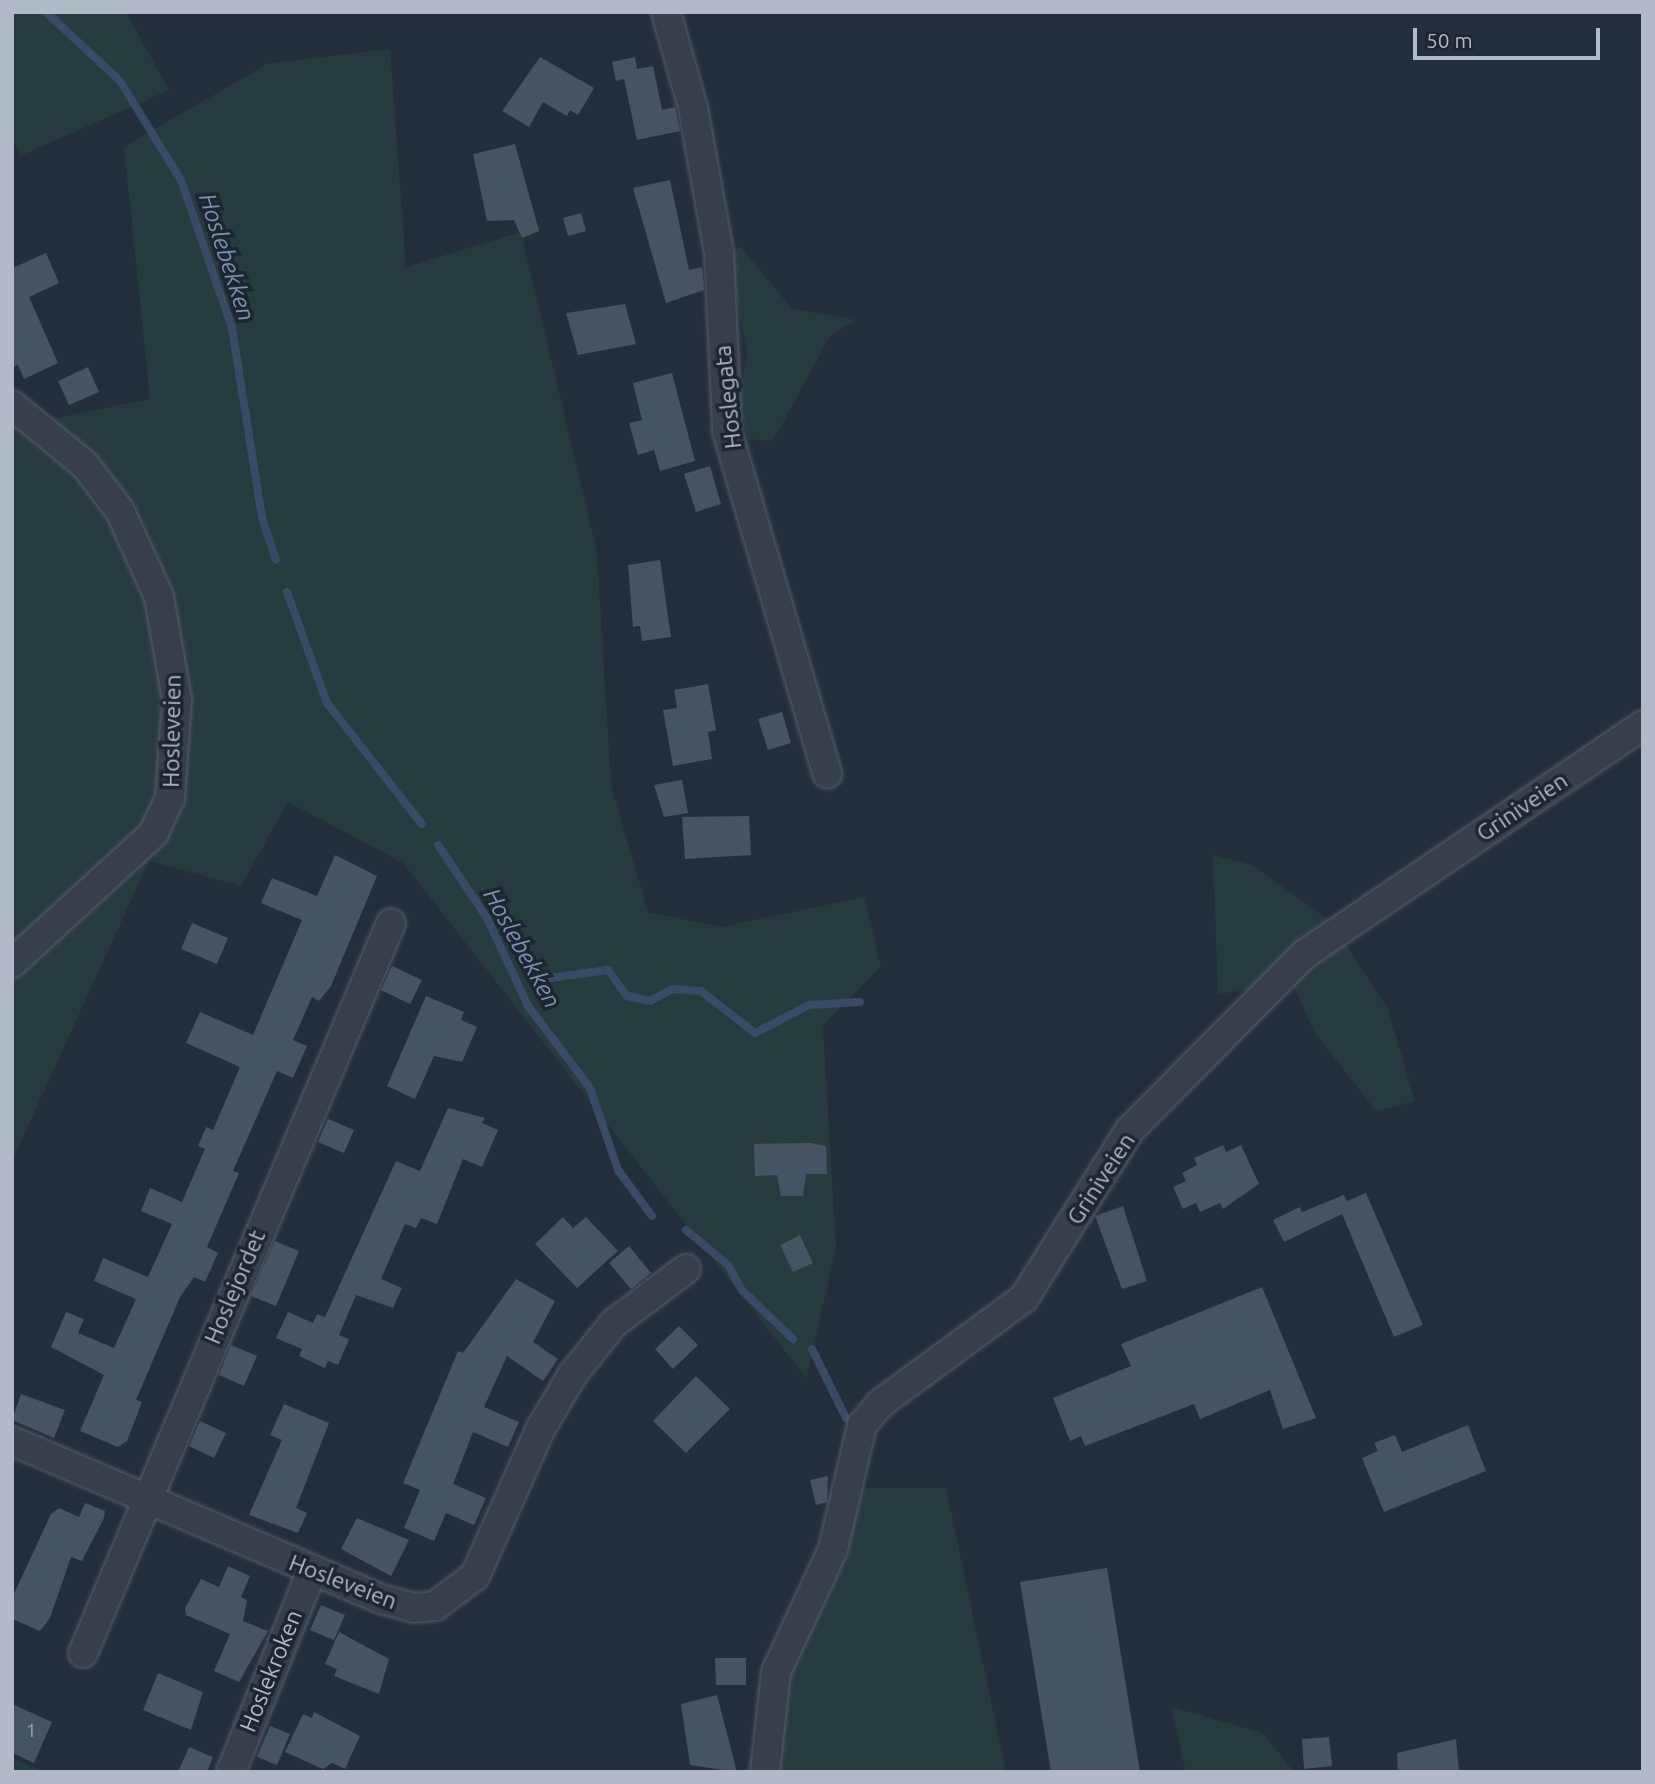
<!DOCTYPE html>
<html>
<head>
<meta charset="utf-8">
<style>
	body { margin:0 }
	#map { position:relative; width:1655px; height:1784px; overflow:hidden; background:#232e3b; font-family:Ubuntu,sans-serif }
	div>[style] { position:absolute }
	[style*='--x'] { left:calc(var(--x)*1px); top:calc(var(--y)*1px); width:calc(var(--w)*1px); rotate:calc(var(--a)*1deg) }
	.green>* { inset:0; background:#263b3d }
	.stream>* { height:8px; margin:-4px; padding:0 4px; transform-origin:4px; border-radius:4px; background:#394b64 }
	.building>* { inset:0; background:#465362 }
	.roads { filter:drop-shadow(0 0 2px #555d69) drop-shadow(0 0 2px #555d69) }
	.minor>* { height:28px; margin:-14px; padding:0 14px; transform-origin:14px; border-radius:14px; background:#373f4b }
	span { translate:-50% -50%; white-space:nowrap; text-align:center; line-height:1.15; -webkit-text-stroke:7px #1c2530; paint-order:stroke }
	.number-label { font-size:19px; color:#97a0ae }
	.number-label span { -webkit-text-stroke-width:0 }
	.street-label { font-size:23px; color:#b2bac7 }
	.water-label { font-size:24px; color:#7b91ae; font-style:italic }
	.frame { position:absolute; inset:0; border:14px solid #b2bac7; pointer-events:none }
	.scale { position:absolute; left:1413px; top:28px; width:187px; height:32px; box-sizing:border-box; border:4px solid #b2bac7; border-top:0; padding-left:9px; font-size:21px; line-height:24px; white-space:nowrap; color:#b2bac7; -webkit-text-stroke:5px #1c2530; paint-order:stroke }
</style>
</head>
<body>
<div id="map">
	<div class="green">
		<i style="clip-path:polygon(12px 12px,126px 12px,169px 90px,20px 156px,12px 136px)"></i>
		<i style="clip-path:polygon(390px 49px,406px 267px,521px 232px,597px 553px,611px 785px,648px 912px,721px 927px,864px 897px,881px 966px,823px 1026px,836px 1248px,806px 1378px,403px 863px,288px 802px,241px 886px,149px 861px,12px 1161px,12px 427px,150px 399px,124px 147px,267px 64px)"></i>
		<i style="clip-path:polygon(741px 247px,792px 309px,856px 320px,830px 336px,773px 441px,747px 439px,739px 396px,747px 355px,729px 253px)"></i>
		<i style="clip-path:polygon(1213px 855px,1252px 865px,1330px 921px,1388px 1009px,1415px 1101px,1376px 1111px,1314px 1032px,1293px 984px,1218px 994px)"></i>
		<i style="clip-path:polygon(847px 1488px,946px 1488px,1006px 1772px,765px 1772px,767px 1728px)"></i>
		<i style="clip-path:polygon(1171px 1707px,1263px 1733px,1294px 1772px,1186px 1772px)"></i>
		<i style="clip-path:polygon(12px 1758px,43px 1771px,43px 1772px,12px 1772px)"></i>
	</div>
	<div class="stream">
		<i style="--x:46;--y:12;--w:101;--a:43"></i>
		<i style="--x:120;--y:81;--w:116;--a:58.4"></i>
		<i style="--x:181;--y:180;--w:157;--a:71"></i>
		<i style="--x:232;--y:328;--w:192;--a:81"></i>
		<i style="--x:262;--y:518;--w:44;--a:71.6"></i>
		<i style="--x:287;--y:592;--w:118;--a:70.2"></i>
		<i style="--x:327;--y:703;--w:154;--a:51.9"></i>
		<i style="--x:438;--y:845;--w:88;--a:56.1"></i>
		<i style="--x:487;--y:918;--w:97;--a:65"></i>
		<i style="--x:528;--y:1006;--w:103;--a:52.9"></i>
		<i style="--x:590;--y:1088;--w:87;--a:71.1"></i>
		<i style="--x:618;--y:1170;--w:57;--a:53.5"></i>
		<i style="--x:535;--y:980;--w:74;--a:-7.8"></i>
		<i style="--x:608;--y:970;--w:32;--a:54"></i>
		<i style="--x:627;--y:996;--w:24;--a:12"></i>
		<i style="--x:650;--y:1001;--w:25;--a:-29"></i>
		<i style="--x:672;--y:989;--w:29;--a:4"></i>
		<i style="--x:701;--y:991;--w:68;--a:37.9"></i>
		<i style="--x:755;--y:1033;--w:61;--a:-27.4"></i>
		<i style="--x:809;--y:1005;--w:51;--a:-3.4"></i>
		<i style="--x:686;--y:1230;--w:55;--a:39.8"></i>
		<i style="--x:728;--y:1265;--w:29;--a:61"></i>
		<i style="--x:742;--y:1290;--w:71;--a:43.9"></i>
		<i style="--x:812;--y:1349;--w:77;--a:63.8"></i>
	</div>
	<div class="building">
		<i style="clip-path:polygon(540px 57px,594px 88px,578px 115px,570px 110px,567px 116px,543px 102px,529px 127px,502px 111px)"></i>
		<i style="clip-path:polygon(635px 57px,637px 69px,653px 66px,662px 110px,675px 107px,680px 131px,637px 140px,624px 79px,616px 81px,612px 62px)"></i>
		<i style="clip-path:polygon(515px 144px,539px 231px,522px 238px,514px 220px,487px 221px,473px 154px)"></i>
		<i style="clip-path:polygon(670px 180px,689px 270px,702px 267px,704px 290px,666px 303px,633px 188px)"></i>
		<i style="clip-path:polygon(581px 213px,586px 231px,568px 236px,563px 218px)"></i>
		<i style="clip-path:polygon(46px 253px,59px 283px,29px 297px,58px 363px,24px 379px,18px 365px,12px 367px,12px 261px,15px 267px)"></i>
		<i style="clip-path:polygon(625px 304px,636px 344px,578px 355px,566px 313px)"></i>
		<i style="clip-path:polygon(88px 367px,99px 392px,69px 405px,58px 381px)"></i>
		<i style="clip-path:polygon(672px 373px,695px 461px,660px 471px,654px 450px,638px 455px,629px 423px,642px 420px,633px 383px)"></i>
		<i style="clip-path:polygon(710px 466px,721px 504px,696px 512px,684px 474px)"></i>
		<i style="clip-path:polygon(660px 560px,671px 637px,642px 641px,640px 626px,633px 627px,628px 565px)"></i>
		<i style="clip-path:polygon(708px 684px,716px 730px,708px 732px,712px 759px,673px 766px,663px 710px,677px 708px,674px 690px)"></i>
		<i style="clip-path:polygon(782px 712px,791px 743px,768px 750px,758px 719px)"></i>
		<i style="clip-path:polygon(682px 780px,688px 813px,664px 817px,654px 785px)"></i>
		<i style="clip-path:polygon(749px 816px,751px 855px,685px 859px,682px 817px)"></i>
		<i style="clip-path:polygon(335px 855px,377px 876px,331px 986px,319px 1001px,312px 997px,293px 1040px,307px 1046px,293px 1078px,277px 1071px,233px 1171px,239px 1173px,207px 1247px,218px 1253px,205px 1282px,194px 1277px,180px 1297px,136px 1400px,142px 1402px,127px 1441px,118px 1447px,80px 1431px,104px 1375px,51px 1347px,66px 1312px,84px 1319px,78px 1333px,114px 1348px,136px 1299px,94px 1281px,103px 1258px,148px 1277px,172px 1224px,141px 1211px,150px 1188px,182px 1202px,205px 1149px,198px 1146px,206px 1127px,213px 1130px,240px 1067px,186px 1043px,200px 1012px,253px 1035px,302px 920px,261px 903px,272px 878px,317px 896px)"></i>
		<i style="clip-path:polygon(192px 923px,228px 938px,217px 964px,181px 949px)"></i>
		<i style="clip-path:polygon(392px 966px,422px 980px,410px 1004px,381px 990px)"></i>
		<i style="clip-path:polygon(426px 996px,464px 1012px,461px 1020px,477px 1027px,462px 1062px,434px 1056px,415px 1099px,387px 1086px)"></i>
		<i style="clip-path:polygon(448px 1108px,485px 1118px,482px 1123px,498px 1130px,482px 1167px,463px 1159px,437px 1224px,421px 1218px,416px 1228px,405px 1224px,381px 1279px,402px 1288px,393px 1308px,356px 1295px,339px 1335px,349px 1339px,338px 1365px,328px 1361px,325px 1368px,299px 1356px,302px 1349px,276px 1338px,288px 1312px,313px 1323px,317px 1314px,325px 1317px,396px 1161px,420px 1171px)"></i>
		<i style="clip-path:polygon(328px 1119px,354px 1130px,344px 1153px,318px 1142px)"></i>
		<i style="clip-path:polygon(811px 1143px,826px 1146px,827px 1174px,806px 1174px,803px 1196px,781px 1196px,777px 1175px,755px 1176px,754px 1144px)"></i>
		<i style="clip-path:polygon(1223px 1145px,1226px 1152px,1241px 1145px,1259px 1184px,1223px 1209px,1220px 1203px,1200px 1212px,1196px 1203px,1183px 1209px,1173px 1187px,1186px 1181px,1182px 1173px,1197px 1165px,1194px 1158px)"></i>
		<i style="clip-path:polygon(1366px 1193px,1423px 1325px,1394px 1337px,1342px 1214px,1284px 1242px,1273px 1220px,1300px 1207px,1302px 1212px,1344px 1195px,1347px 1201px)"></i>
		<i style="clip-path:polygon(1123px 1206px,1147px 1281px,1122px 1289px,1095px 1216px)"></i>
		<i style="clip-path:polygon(563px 1217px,573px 1228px,586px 1217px,618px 1251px,577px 1288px,535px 1244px)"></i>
		<i style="clip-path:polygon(800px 1235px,813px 1263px,793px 1272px,780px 1245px)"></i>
		<i style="clip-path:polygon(275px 1241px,299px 1251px,276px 1306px,251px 1296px)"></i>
		<i style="clip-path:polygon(629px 1246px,651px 1273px,631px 1289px,609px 1263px)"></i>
		<i style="clip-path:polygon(516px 1279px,555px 1301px,533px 1342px,558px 1359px,543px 1381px,507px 1356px,484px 1407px,519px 1422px,508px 1447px,473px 1432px,453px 1484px,486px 1498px,474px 1525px,446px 1513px,434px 1541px,404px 1528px,420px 1490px,403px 1483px,458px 1351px,463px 1353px)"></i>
		<i style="clip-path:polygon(1262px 1287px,1316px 1418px,1283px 1429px,1270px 1390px,1200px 1419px,1194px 1404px,1085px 1446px,1081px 1436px,1070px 1441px,1053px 1398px,1131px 1366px,1121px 1344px)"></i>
		<i style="clip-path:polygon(679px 1326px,698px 1345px,673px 1369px,655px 1349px)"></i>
		<i style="clip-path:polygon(231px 1345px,257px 1356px,244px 1386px,219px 1375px)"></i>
		<i style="clip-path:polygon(696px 1376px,730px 1409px,686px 1453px,653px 1421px)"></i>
		<i style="clip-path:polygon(21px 1394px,65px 1410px,54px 1438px,12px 1420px)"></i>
		<i style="clip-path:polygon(284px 1404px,329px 1423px,296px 1508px,307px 1513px,298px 1533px,249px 1515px,282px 1440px,270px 1435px)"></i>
		<i style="clip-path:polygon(200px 1421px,226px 1433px,214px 1458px,189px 1446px)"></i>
		<i style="clip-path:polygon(1468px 1425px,1486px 1471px,1384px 1512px,1362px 1458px,1378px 1451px,1374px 1443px,1395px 1435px,1402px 1452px)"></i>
		<i style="clip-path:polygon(828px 1476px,827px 1502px,816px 1505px,810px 1480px)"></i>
		<i style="clip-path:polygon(85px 1503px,105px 1511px,104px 1518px,82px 1561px,71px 1557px,50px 1618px,40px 1631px,12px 1619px,12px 1598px,51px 1514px,59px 1508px,79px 1517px)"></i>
		<i style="clip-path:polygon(357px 1518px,409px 1540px,391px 1576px,341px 1549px)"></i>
		<i style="clip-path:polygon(228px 1566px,250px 1576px,241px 1597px,247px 1600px,243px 1621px,268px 1631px,239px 1682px,214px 1671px,230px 1634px,186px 1615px,185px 1608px,201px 1579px,219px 1587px)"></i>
		<i style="clip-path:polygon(1107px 1568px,1140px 1772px,1051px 1772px,1020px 1582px)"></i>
		<i style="clip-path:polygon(321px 1605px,345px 1615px,334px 1640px,310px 1630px)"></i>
		<i style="clip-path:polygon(339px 1632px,389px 1659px,379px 1694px,334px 1676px,337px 1669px,325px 1664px)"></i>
		<i style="clip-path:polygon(715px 1658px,746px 1658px,746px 1685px,716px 1685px)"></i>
		<i style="clip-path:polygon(158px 1673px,203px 1692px,191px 1730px,143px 1710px)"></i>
		<i style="clip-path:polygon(717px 1695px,737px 1772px,690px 1765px,681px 1704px)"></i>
		<i style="clip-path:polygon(12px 1704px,52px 1722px,34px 1763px,12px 1753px)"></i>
		<i style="clip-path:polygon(314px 1712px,360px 1736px,345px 1769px,332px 1763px,323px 1769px,285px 1752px,303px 1714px,312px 1718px)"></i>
		<i style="clip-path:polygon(270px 1726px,290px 1734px,277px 1765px,257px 1757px)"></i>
		<i style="clip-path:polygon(1329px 1737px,1332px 1766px,1304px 1769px,1302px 1739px)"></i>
		<i style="clip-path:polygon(1456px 1739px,1459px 1772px,1398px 1772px,1397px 1753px)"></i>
		<i style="clip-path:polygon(189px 1747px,213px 1757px,207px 1772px,178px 1772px)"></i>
	</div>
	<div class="roads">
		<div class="minor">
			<i style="--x:666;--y:12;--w:100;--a:74.3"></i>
			<i style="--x:693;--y:108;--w:146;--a:79.8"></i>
			<i style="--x:719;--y:252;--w:179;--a:87.4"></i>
			<i style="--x:727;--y:431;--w:357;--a:73.7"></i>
			<i style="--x:12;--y:405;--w:94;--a:39.4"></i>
			<i style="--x:85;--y:465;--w:58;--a:52.7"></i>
			<i style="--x:120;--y:511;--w:94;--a:65.6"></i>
			<i style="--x:159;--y:597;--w:105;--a:80.1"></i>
			<i style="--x:177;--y:700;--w:98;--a:94.1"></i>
			<i style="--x:170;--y:798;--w:38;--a:115"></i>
			<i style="--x:154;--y:833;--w:193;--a:137.5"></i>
			<i style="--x:12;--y:1441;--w:401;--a:23.2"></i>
			<i style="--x:381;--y:1599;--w:34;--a:15"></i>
			<i style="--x:414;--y:1608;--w:21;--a:-5"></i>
			<i style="--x:435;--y:1606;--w:50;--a:-36.9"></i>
			<i style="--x:475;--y:1576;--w:162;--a:-66"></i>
			<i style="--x:541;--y:1428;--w:63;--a:-59.3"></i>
			<i style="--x:573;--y:1374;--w:65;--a:-51.2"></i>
			<i style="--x:614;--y:1323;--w:90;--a:-36.9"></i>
			<i style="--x:83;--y:1653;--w:792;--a:-67.12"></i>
			<i style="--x:231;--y:1772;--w:217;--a:-68.1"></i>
			<i style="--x:765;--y:1772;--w:101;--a:-83.7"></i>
			<i style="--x:776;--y:1672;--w:136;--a:-65.1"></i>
			<i style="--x:833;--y:1549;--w:127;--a:-76.8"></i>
			<i style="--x:862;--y:1425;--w:29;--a:-49"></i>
			<i style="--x:881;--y:1403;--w:177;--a:-36.3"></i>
			<i style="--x:1024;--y:1298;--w:197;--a:-57.8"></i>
			<i style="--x:1129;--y:1131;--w:250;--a:-45.2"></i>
			<i style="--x:1305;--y:954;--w:408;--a:-34.1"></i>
		</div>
	</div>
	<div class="number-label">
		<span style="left:31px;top:1731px">1</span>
	</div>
	<div class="street-label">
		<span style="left:728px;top:397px;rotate:-96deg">Hoslegata</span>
		<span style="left:172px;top:731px;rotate:-89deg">Hosleveien</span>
		<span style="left:1522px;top:807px;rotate:-34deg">Griniveien</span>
		<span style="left:1101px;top:1179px;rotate:-57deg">Griniveien</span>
		<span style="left:235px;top:1287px;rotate:-67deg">Hoslejordet</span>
		<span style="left:343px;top:1582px;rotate:21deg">Hosleveien</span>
		<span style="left:271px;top:1671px;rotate:-68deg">Hoslekroken</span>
	</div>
	<div class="water-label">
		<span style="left:227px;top:257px;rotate:72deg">Hoslebekken</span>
		<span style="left:522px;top:948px;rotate:61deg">Hoslebekken</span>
	</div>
	<div class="frame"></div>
	<div class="scale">50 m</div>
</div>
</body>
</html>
